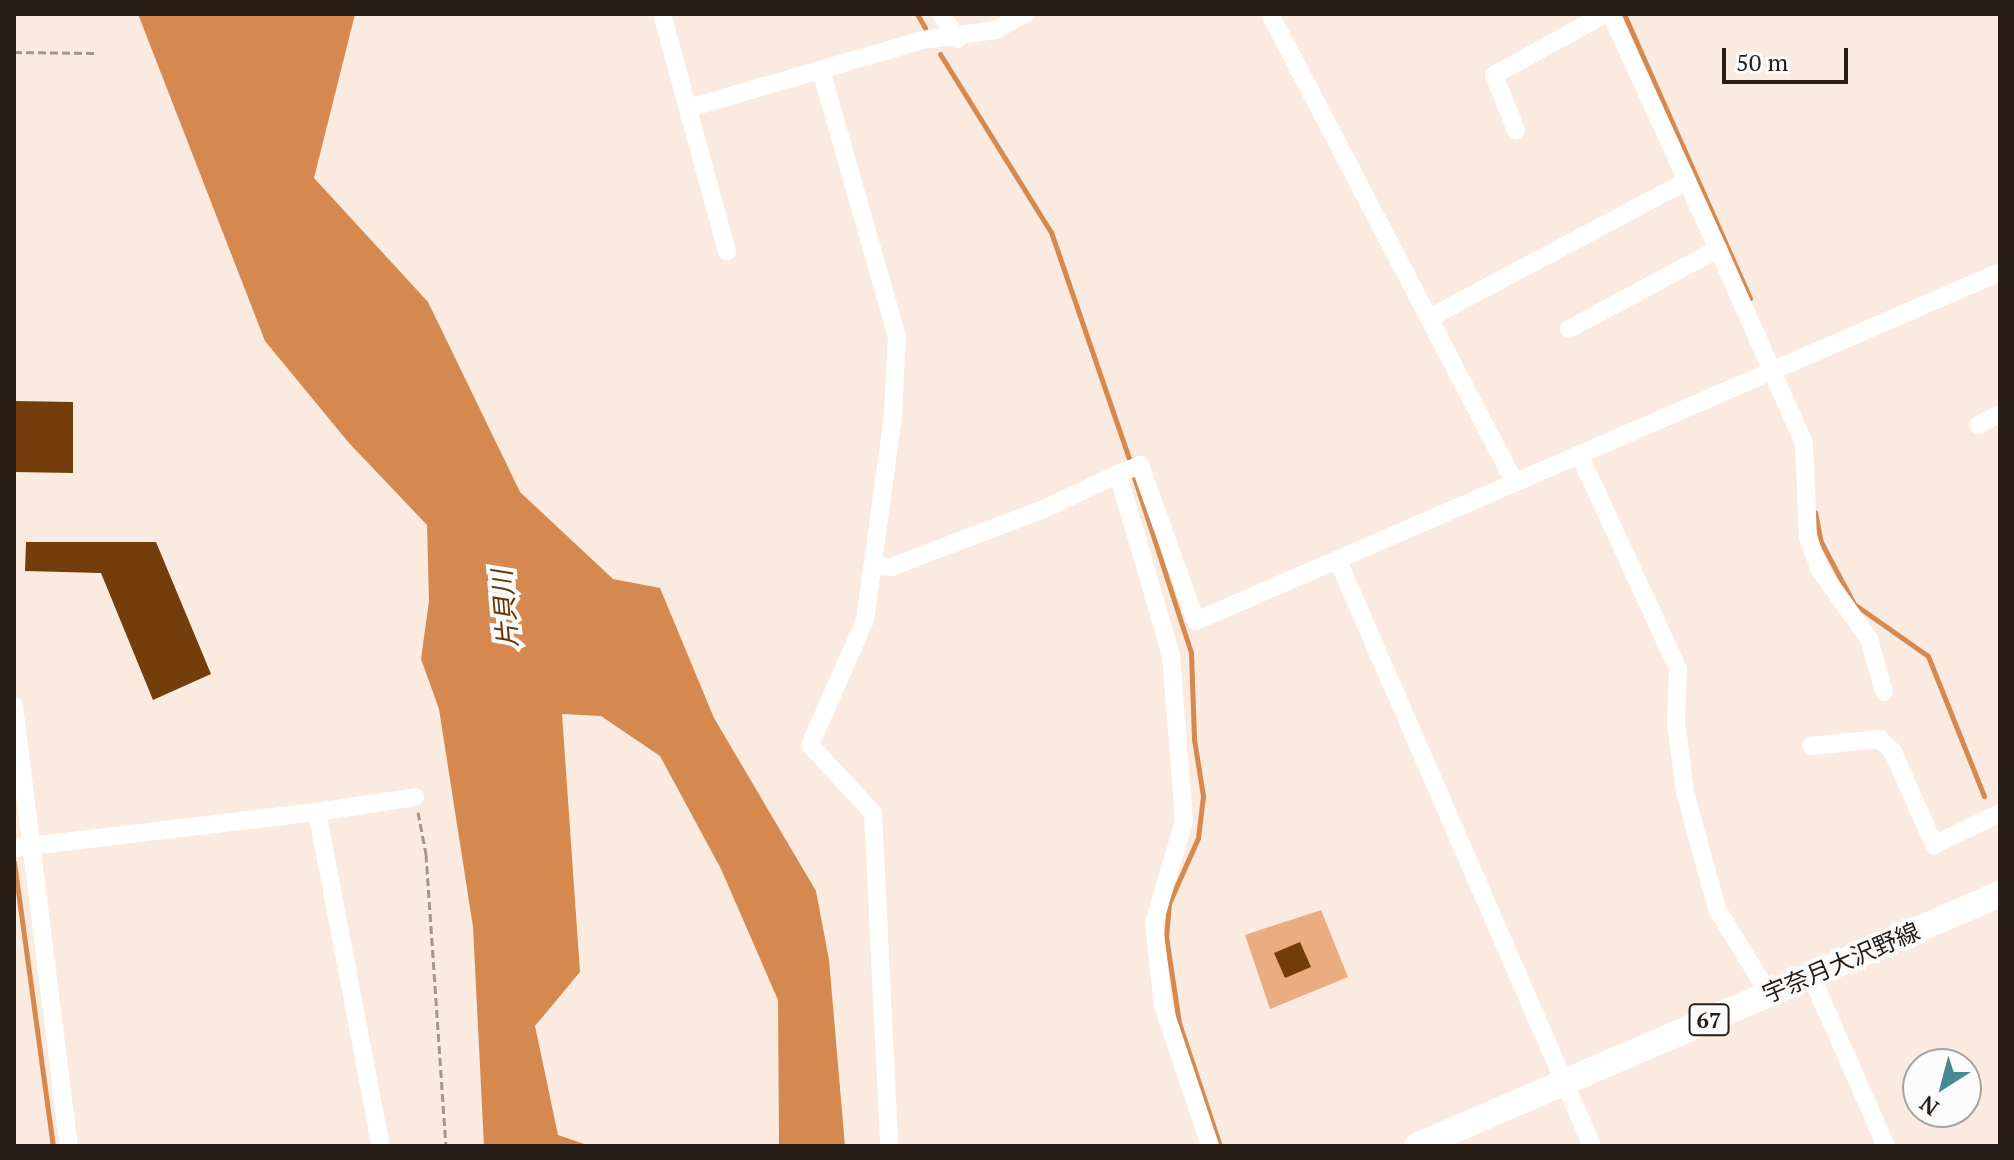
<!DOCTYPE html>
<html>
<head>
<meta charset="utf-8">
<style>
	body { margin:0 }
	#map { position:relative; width:2014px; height:1160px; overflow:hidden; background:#fbeadf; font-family:"PT Serif","Noto Sans JP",serif }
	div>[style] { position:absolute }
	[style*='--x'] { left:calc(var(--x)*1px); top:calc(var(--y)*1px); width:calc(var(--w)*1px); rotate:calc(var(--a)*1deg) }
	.green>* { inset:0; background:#eaac80 }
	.water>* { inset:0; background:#d6894f }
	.stream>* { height:5px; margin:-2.5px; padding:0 2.5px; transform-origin:2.5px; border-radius:2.5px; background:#d6894f }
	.building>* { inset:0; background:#743d0c }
	.path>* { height:3px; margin-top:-1.5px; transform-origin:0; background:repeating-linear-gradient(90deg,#a4968d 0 8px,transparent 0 12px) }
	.street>* { height:18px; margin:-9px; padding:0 9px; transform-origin:9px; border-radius:9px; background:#fff }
	.primary>* { height:26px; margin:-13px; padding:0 13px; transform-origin:13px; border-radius:13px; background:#fff }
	span { translate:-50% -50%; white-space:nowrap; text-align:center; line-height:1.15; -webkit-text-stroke:8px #fbfbfb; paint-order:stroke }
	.shield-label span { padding:2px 6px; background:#fbfbfb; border:2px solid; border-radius:6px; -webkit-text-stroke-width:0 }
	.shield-label { font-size:22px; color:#271d16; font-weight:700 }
	.street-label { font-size:24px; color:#271d16 }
	.water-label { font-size:26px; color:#663305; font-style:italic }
	.frame { position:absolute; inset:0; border:16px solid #271d16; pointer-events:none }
	.north { position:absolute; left:1902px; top:1048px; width:80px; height:80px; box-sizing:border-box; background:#fbfbfb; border:2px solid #a6a29f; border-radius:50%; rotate:216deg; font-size:22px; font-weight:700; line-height:32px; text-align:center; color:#271d16 }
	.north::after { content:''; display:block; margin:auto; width:28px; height:36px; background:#458b94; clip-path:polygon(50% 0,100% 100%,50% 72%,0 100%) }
	.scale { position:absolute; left:1722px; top:48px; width:126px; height:36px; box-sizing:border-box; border:4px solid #271d16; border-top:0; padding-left:10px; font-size:24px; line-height:28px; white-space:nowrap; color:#271d16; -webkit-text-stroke:6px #fbfbfb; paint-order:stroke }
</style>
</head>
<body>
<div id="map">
	<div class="green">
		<i style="clip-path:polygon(1321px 910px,1348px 977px,1270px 1009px,1245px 935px)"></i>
	</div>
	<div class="water">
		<i style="clip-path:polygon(138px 14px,355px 14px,314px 178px,428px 302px,520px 492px,613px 579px,660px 588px,714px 718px,816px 891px,829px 960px,845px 1146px,779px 1146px,778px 1000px,721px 869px,660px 756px,601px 716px,562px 714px,580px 972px,535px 1026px,558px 1135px,590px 1146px,484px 1146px,473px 927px,439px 709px,421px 659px,429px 601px,427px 525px,349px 443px,265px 341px)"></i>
	</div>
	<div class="stream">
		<i style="--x:917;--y:14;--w:16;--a:60"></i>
		<i style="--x:1624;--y:14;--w:311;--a:66.1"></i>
		<i style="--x:940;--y:54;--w:210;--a:58.1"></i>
		<i style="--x:1051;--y:232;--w:240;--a:71"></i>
		<i style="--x:1133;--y:474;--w:187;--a:72"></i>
		<i style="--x:1191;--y:652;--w:87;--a:88"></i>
		<i style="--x:1194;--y:739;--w:58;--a:81"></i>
		<i style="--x:1203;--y:796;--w:42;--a:96.8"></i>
		<i style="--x:1198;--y:838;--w:71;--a:114"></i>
		<i style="--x:1169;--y:903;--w:33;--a:95"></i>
		<i style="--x:1166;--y:936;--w:88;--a:81.5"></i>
		<i style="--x:1179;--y:1023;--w:130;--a:71.6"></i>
		<i style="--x:1815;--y:512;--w:31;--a:79"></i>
		<i style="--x:1821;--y:542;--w:70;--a:62"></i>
		<i style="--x:1854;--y:604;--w:90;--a:35.1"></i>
		<i style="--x:1928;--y:656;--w:151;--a:68.2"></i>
		<i style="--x:14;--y:862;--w:287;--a:82.2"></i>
	</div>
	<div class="building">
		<i style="clip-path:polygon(14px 401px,73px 402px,73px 473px,14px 472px)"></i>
		<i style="clip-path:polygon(26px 542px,156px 542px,211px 674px,153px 700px,101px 573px,25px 571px)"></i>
		<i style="clip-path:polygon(1300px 942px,1311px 967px,1285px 978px,1274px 953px)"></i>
	</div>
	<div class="path">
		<i style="--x:14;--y:52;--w:81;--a:0.7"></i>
		<i style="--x:418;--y:812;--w:43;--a:79.2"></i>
		<i style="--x:426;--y:854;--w:293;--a:86.1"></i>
	</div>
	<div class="street">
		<i style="--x:662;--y:14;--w:246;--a:74.7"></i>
		<i style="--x:941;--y:14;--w:30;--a:57"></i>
		<i style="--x:1270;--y:14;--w:529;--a:62.42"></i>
		<i style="--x:1611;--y:14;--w:183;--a:65.5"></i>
		<i style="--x:821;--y:70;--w:277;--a:74.1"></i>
		<i style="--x:897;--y:336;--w:80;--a:92.9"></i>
		<i style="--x:893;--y:416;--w:206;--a:97.8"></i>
		<i style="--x:865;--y:620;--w:137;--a:113.7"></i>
		<i style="--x:810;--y:745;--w:93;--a:47.2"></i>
		<i style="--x:873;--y:813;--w:333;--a:87.2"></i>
		<i style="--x:689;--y:108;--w:244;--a:-16.2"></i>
		<i style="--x:923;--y:40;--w:73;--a:-7.9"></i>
		<i style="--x:995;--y:30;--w:34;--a:-28"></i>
		<i style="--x:1516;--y:130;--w:59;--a:-111.8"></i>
		<i style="--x:1494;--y:75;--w:127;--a:-28.8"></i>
		<i style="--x:1429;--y:318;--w:292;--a:-28"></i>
		<i style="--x:1687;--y:181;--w:75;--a:65.5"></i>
		<i style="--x:1569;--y:329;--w:169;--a:-28.2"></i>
		<i style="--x:1718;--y:249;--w:212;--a:66.1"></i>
		<i style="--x:1804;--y:443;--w:94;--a:87.6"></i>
		<i style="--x:1808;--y:537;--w:35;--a:70"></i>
		<i style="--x:1820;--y:570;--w:85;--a:54.6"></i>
		<i style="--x:1869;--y:639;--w:55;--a:74.2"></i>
		<i style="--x:1978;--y:425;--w:25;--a:-27"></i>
		<i style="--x:1580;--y:456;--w:234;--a:65.3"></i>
		<i style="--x:1678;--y:669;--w:53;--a:92.2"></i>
		<i style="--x:1676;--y:722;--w:71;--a:82.7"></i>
		<i style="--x:1685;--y:792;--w:121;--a:74.7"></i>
		<i style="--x:1717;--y:909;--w:100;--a:58.5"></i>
		<i style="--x:1118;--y:474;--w:24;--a:-22"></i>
		<i style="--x:1140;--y:465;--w:166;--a:70.3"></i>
		<i style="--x:1196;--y:621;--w:876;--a:-23.46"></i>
		<i style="--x:1339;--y:563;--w:636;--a:66.54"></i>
		<i style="--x:873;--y:566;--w:18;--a:3"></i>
		<i style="--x:891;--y:567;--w:164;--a:-20.8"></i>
		<i style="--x:1044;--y:509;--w:82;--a:-25.3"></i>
		<i style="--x:1118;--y:474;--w:189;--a:73.7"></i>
		<i style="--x:1171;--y:655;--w:167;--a:85.5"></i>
		<i style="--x:1184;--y:821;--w:106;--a:106.4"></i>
		<i style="--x:1154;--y:923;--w:83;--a:83.8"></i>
		<i style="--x:1163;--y:1006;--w:148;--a:71.4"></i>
		<i style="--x:14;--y:706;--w:443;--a:82.9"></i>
		<i style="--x:1811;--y:746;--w:69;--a:-5.8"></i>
		<i style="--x:1880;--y:739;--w:18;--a:45"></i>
		<i style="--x:1893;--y:752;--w:102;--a:66.2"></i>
		<i style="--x:1934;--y:845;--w:73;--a:-25.9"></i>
		<i style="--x:317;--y:812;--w:99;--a:-8.7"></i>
		<i style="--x:14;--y:848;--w:305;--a:-6.8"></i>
		<i style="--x:317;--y:812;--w:340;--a:79.2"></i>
		<i style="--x:1811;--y:976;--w:186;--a:66.2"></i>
	</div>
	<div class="primary">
		<i style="--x:1417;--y:1146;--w:635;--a:-23.38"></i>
	</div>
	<div class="shield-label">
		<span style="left:1709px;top:1020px">67</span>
	</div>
	<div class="street-label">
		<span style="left:1841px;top:963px;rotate:-23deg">宇奈月大沢野線</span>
	</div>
	<div class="water-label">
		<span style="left:505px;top:609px;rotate:-95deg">片貝川</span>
	</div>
	<div class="frame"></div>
	<div class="north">N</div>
	<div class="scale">50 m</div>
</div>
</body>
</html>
